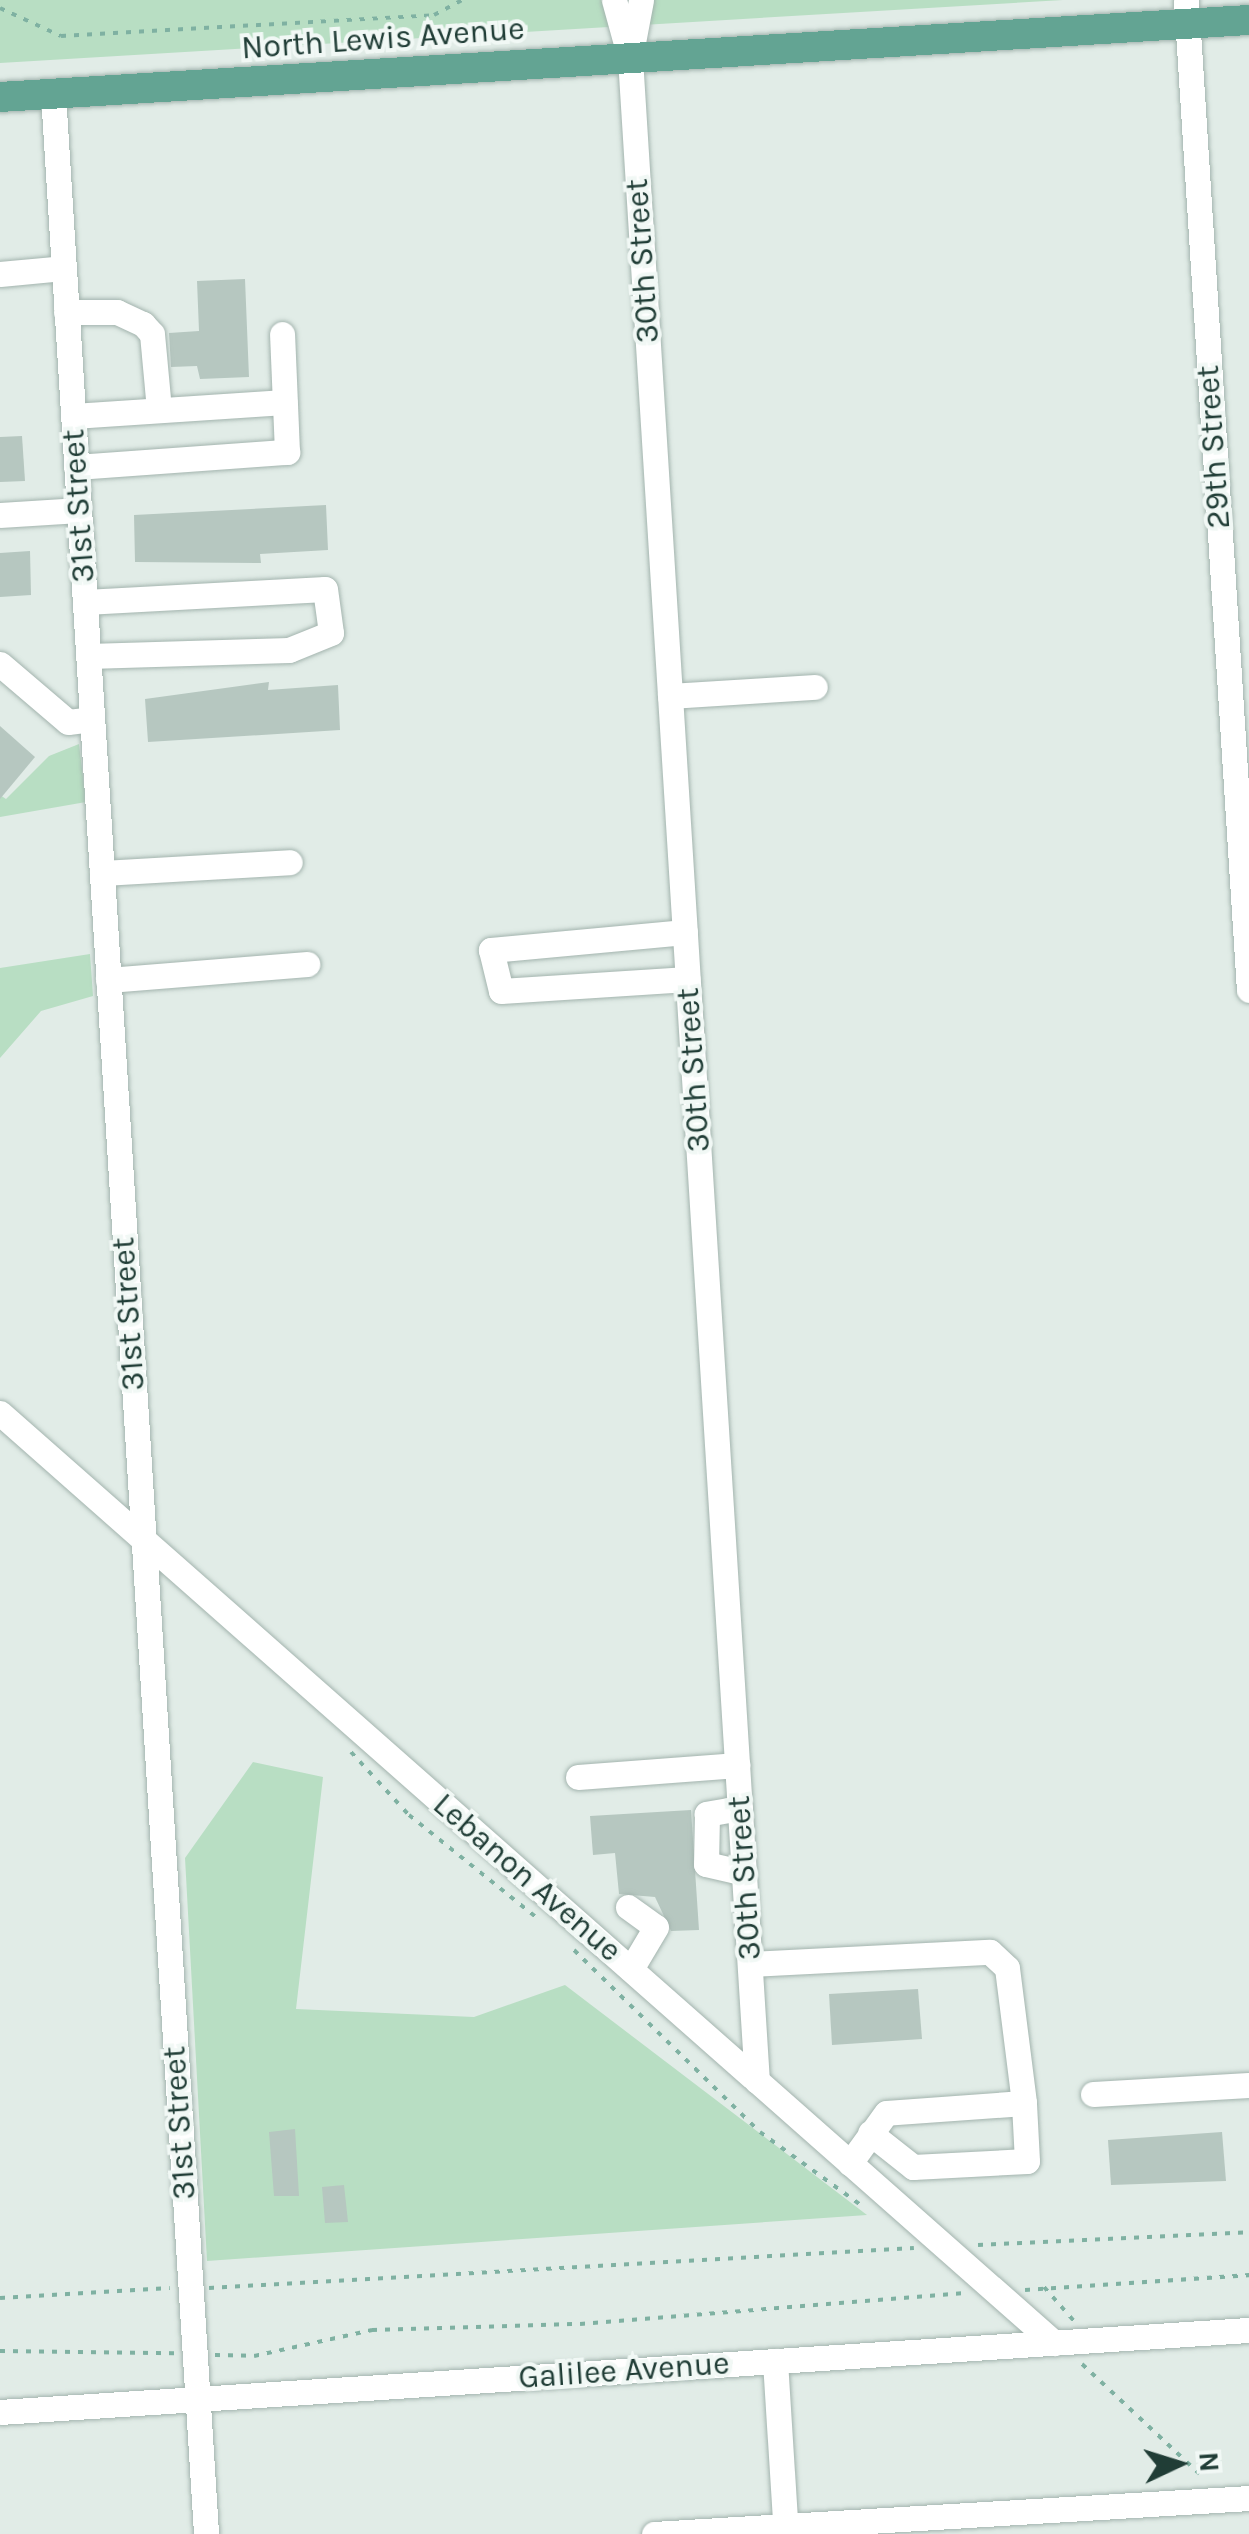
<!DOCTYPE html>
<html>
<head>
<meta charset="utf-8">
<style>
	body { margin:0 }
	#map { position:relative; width:1249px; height:2534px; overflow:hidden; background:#e1ece7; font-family:Karla,sans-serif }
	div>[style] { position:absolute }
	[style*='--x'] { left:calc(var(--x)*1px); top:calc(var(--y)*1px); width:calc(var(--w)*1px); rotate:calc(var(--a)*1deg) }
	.green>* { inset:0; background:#b8dec3 }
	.building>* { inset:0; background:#b6c7c0 }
	.path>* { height:4px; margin-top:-2px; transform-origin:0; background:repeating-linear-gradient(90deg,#7fb1a2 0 5px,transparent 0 13px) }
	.roads { filter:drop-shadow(0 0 2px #a3b4ae) drop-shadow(0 0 2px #a3b4ae) }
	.minor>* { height:25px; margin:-12.5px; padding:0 12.5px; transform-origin:12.5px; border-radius:12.5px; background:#fff }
	.major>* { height:30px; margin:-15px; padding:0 15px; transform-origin:15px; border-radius:15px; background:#63a493 }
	span { translate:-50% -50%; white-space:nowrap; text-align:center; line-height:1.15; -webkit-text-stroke:8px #f1f8f5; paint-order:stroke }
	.street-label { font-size:32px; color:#203d36 }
	.north { position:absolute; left:1129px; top:2414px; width:100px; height:100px; -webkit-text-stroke:8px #f1f8f5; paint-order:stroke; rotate:86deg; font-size:28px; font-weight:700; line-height:40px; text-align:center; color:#203d36 }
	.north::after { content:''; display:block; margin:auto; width:35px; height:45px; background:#203d36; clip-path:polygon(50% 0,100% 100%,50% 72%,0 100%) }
</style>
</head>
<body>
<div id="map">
	<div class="green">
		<i style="clip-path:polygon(0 0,1063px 0,0 63px)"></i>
		<i style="clip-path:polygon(79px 744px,86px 802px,0 817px,0 795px,6px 799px,49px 756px)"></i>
		<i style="clip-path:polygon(90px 954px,93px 996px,41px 1011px,0 1058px,0 968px)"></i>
		<i style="clip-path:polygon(253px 1762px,323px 1777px,296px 2009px,474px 2017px,565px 1985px,867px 2215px,207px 2261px,185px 1858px)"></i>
	</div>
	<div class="building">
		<i style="clip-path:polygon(245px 279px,249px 377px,200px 379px,197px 366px,171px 367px,169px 333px,199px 331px,197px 281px)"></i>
		<i style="clip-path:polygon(22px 436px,25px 481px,0 482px,0 437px)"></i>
		<i style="clip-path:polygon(326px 505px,328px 550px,260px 554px,261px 563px,135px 562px,134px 515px)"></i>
		<i style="clip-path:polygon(30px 551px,31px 595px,0 597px,0 553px)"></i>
		<i style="clip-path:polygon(269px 682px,268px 690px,338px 685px,340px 730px,148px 742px,145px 699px)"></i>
		<i style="clip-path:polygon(0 726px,35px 757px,0 799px)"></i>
		<i style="clip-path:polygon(691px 1810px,699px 1930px,671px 1931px,655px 1897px,619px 1894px,615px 1853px,593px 1855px,590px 1816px)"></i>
		<i style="clip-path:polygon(918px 1989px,922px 2039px,832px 2045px,829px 1994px)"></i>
		<i style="clip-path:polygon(295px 2129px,299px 2196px,274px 2196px,269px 2132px)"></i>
		<i style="clip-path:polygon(1222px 2132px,1226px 2181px,1111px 2185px,1108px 2140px)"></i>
		<i style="clip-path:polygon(344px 2185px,348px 2222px,325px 2223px,322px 2187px)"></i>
	</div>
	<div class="path">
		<i style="--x:0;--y:8;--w:67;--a:24.7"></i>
		<i style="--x:61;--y:36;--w:374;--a:-3.2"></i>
		<i style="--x:434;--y:15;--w:32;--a:-28"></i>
		<i style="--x:351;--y:1752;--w:86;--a:47.4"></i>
		<i style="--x:409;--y:1815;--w:164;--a:38.8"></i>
		<i style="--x:574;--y:1950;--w:260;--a:44.4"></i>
		<i style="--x:760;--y:2132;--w:125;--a:35.9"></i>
		<i style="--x:978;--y:2245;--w:271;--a:-2.7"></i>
		<i style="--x:1044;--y:2287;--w:45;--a:48.6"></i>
		<i style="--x:209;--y:2288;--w:706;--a:-3.25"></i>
		<i style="--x:1025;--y:2290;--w:225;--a:-3.8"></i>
		<i style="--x:0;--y:2298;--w:170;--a:-3.4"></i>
		<i style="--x:0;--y:2351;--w:175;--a:0.7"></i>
		<i style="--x:215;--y:2355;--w:39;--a:1"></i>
		<i style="--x:254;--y:2356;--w:121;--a:-12.4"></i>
		<i style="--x:372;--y:2330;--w:208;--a:-1.7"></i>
		<i style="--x:580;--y:2324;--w:386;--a:-4.6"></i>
		<i style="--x:1082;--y:2364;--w:168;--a:43.1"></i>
	</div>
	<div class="roads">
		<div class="minor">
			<i style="--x:614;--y:0;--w:60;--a:74.6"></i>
			<i style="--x:630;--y:58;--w:2027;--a:86.41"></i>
			<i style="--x:1186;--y:0;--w:992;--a:86.36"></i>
			<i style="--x:631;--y:53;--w:54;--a:-79.3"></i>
			<i style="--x:53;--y:94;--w:2445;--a:86.41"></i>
			<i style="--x:0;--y:274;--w:63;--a:-5.4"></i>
			<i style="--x:66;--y:312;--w:51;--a:0"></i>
			<i style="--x:117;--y:312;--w:29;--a:25"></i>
			<i style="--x:143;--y:324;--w:13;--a:48"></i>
			<i style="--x:152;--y:334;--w:76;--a:84.7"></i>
			<i style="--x:73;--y:416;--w:212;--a:-3.8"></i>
			<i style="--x:76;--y:467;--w:212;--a:-4.1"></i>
			<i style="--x:287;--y:452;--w:118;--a:-92.4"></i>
			<i style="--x:0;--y:515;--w:79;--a:-3.6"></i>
			<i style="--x:85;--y:602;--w:240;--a:-3.1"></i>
			<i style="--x:325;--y:589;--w:44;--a:82.2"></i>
			<i style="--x:331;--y:633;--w:45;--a:158"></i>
			<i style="--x:289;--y:650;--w:201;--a:178.3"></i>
			<i style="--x:0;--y:664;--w:89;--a:40.5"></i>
			<i style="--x:68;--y:722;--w:24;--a:-7"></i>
			<i style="--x:670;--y:696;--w:145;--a:-3.6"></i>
			<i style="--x:102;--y:873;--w:188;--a:-3.3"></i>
			<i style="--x:685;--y:932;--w:195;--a:174.7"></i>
			<i style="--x:491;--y:950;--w:42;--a:76.3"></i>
			<i style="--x:501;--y:991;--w:187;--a:-3.7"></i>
			<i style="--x:108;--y:980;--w:200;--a:-4.6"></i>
			<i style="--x:0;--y:1413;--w:1406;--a:41.42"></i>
			<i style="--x:578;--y:1777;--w:160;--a:-4.3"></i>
			<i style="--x:740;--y:1808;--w:34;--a:170"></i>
			<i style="--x:707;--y:1814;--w:50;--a:91.1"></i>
			<i style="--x:706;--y:1864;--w:39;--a:13"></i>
			<i style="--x:628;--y:1907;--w:34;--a:36"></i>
			<i style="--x:656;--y:1927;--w:49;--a:120.8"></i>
			<i style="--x:750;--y:1964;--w:240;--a:-2.9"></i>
			<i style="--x:990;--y:1952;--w:23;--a:43"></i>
			<i style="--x:1007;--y:1968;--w:136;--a:82.8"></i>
			<i style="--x:1024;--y:2103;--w:138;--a:175.9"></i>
			<i style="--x:886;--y:2113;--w:62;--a:125.8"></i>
			<i style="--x:1093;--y:2094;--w:156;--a:-3.3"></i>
			<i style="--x:870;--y:2133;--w:55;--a:38.3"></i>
			<i style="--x:913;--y:2167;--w:114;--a:-3"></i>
			<i style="--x:1027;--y:2161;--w:58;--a:-93"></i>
			<i style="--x:775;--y:2361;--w:173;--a:86.4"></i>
			<i style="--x:0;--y:2412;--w:1252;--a:-3.76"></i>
			<i style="--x:654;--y:2534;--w:596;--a:-3.46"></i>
		</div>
		<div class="major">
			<i style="--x:0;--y:97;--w:1251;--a:-3.53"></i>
		</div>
	</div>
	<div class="street-label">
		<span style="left:383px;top:39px;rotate:-4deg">North Lewis Avenue</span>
		<span style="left:643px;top:261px;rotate:-94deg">30th Street</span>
		<span style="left:1214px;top:447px;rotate:-94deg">29th Street</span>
		<span style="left:79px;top:506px;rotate:-94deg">31st Street</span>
		<span style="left:694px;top:1070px;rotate:-94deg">30th Street</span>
		<span style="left:129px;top:1314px;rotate:-94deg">31st Street</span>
		<span style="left:527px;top:1878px;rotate:41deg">Lebanon Avenue</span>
		<span style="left:745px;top:1878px;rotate:-94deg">30th Street</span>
		<span style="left:180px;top:2123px;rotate:-94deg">31st Street</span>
		<span style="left:624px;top:2371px;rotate:-4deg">Galilee Avenue</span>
	</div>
	<div class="north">N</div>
</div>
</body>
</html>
